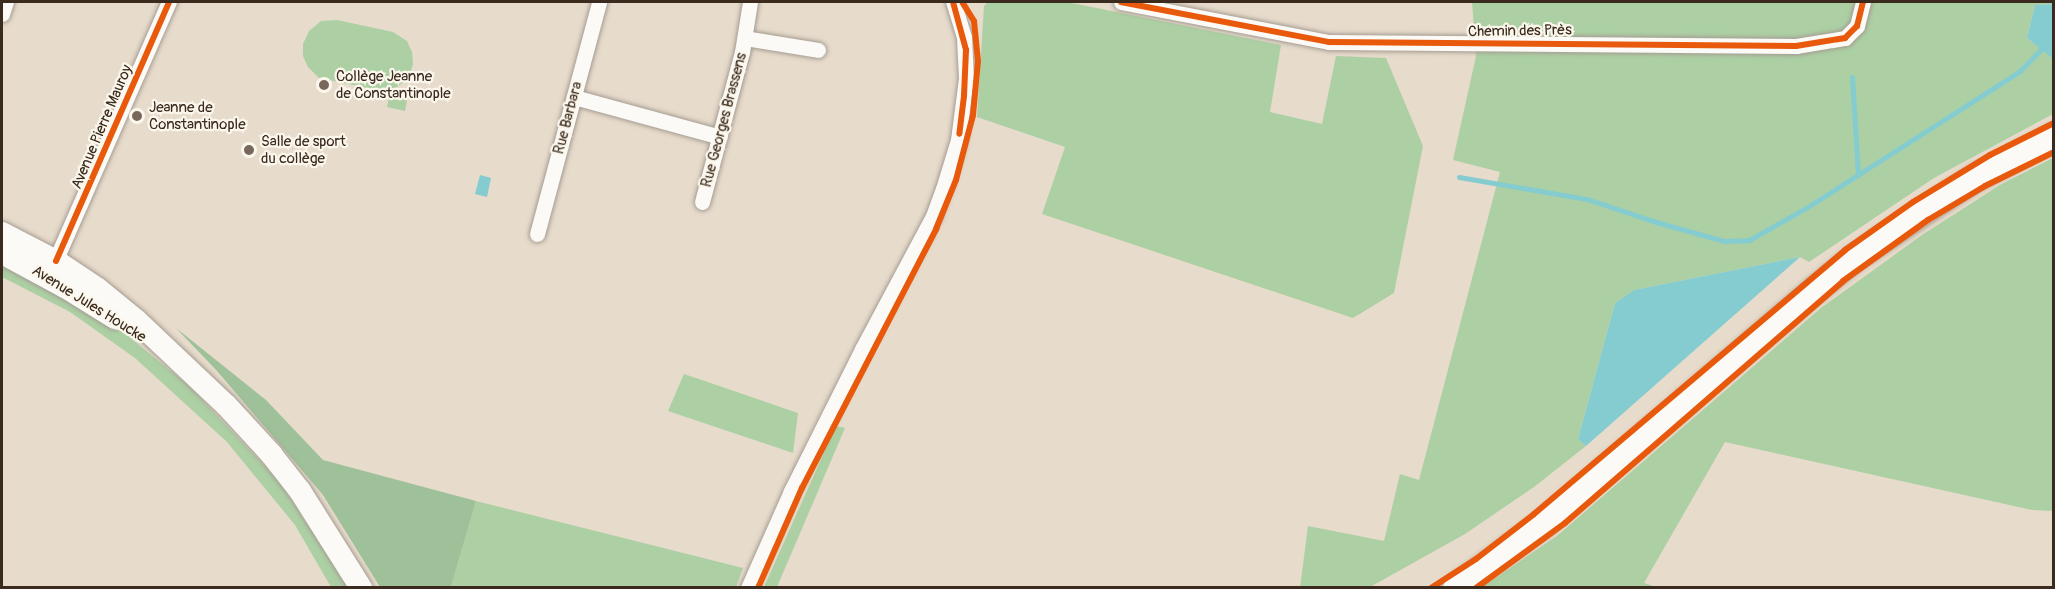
<!DOCTYPE html>
<html>
<head>
<meta charset="utf-8">
<style>
	body { margin:0 }
	#map { position:relative; width:2055px; height:589px; overflow:hidden; background:#e7dbcb; font-family:Pangolin,sans-serif }
	div>[style] { position:absolute }
	[style*='--x'] { left:calc(var(--x)*1px); top:calc(var(--y)*1px); width:calc(var(--w)*1px); rotate:calc(var(--a)*1deg) }
	.green>* { inset:0; background:#acd0a4 }
	.forest>* { inset:0; background:#9fc19a }
	.water>* { inset:0; background:#84cccf }
	.stream>* { height:5px; margin:-2.5px; padding:0 2.5px; transform-origin:2.5px; border-radius:2.5px; background:#84cccf }
	.roads { filter:drop-shadow(0 0 2px #a59c92) drop-shadow(0 0 2px #a59c92) }
	.minor>* { height:15px; margin:-7.5px; padding:0 7.5px; transform-origin:7.5px; border-radius:7.5px; background:#fbfaf7 }
	.secondary>* { height:22px; margin:-11px; padding:0 11px; transform-origin:11px; border-radius:11px; background:#fbfaf7 }
	.primary>* { height:24px; margin:-12px; padding:0 12px; transform-origin:12px; border-radius:12px; background:#fbfaf7 }
	.cycleway>* { height:6px; margin:-3px; padding:0 3px; transform-origin:3px; border-radius:3px; background:#e8590c }
	.dots>* { width:16px; height:16px; translate:-50% -50%; box-sizing:border-box; border:3px solid #fbf7ec; border-radius:50% }
	span { translate:-50% -50%; white-space:nowrap; text-align:center; line-height:1.15; -webkit-text-stroke:4.5px #fbf7ec; paint-order:stroke }
	.street-label { font-size:15px; color:#3b2a1e }
	.poi-label { font-size:15px; color:#3b2a1e }
	.left { translate:0 -50%; text-align:left }
	.frame { position:absolute; inset:0; border:3px solid #3b2a1e; pointer-events:none }
</style>
</head>
<body>
<div id="map">
	<div class="green">
		<i style="clip-path:polygon(988px 2px,1067px 2px,1281px 45px,1270px 112px,1322px 124px,1336px 56px,1386px 58px,1423px 146px,1394px 293px,1353px 318px,1042px 214px,1065px 147px,977px 117px,984px 6px)"></i>
		<i style="clip-path:polygon(1472px 2px,2053px 2px,2053px 4px,2035px 5px,2027px 38px,2053px 58px,2053px 114px,1934px 178px,1809px 262px,1800px 257px,1634px 290px,1615px 303px,1578px 439px,1586px 446px,1534px 487px,1465px 534px,1370px 587px,1300px 588px,1308px 526px,1384px 541px,1400px 474px,1419px 480px,1500px 172px,1453px 160px,1476px 56px)"></i>
		<i style="clip-path:polygon(337px 20px,393px 32px,407px 41px,412px 52px,413px 64px,409px 78px,397px 87px,383px 91px,319px 78px,308px 67px,303px 56px,303px 44px,309px 31px,321px 21px)"></i>
		<i style="clip-path:polygon(390px 92px,408px 95px,405px 111px,387px 107px)"></i>
		<i style="clip-path:polygon(2053px 158px,2053px 511px,2032px 510px,1725px 442px,1644px 583px,1656px 587px,1481px 588px,1557px 536px,1821px 308px,1922px 235px,2000px 185px)"></i>
		<i style="clip-path:polygon(2px 259px,111px 322px,189px 386px,279px 481px,348px 587px,331px 587px,295px 525px,227px 442px,135px 358px,70px 312px,2px 277px)"></i>
		<i style="clip-path:polygon(684px 374px,798px 413px,793px 453px,668px 411px)"></i>
		<i style="clip-path:polygon(836px 426px,845px 428px,777px 587px,764px 587px)"></i>
		<i style="clip-path:polygon(476px 501px,743px 568px,736px 587px,451px 587px)"></i>
	</div>
	<div class="forest">
		<i style="clip-path:polygon(176px 328px,266px 400px,323px 460px,476px 501px,451px 587px,380px 587px,323px 495px,217px 371px)"></i>
	</div>
	<div class="water">
		<i style="clip-path:polygon(2053px 4px,2054px 58px,2052px 58px,2027px 38px,2035px 5px)"></i>
		<i style="clip-path:polygon(480px 175px,491px 178px,487px 197px,475px 194px)"></i>
		<i style="clip-path:polygon(1800px 257px,1586px 446px,1578px 439px,1615px 303px,1634px 290px)"></i>
	</div>
	<div class="stream">
		<i style="--x:1852;--y:77;--w:98;--a:86.5"></i>
		<i style="--x:1459;--y:177;--w:130;--a:9.8"></i>
		<i style="--x:1587;--y:199;--w:73;--a:18.4"></i>
		<i style="--x:1656;--y:222;--w:71;--a:15.6"></i>
		<i style="--x:1724;--y:241;--w:25;--a:-2"></i>
		<i style="--x:1749;--y:240;--w:65;--a:-29.3"></i>
		<i style="--x:1806;--y:208;--w:253;--a:-32.6"></i>
		<i style="--x:2019;--y:72;--w:32;--a:-46"></i>
	</div>
	<div class="roads">
		<div class="minor">
			<i style="--x:1121;--y:2;--w:212;--a:10.9"></i>
			<i style="--x:1329;--y:42;--w:467;--a:0.5"></i>
			<i style="--x:1796;--y:46;--w:50;--a:-9.3"></i>
			<i style="--x:1845;--y:38;--w:17;--a:-45"></i>
			<i style="--x:1857;--y:26;--w:25;--a:-76"></i>
			<i style="--x:2;--y:14;--w:13;--a:-72"></i>
			<i style="--x:745;--y:38;--w:74;--a:9.3"></i>
			<i style="--x:574;--y:97;--w:151;--a:15.3"></i>
			<i style="--x:702;--y:202;--w:155;--a:-75.1"></i>
			<i style="--x:742;--y:52;--w:51;--a:-80.9"></i>
			<i style="--x:537;--y:234;--w:240;--a:-75"></i>
			<i style="--x:52;--y:268;--w:291;--a:-66.3"></i>
			<i style="--x:748;--y:588;--w:106;--a:-66.1"></i>
			<i style="--x:791;--y:491;--w:159;--a:-63.4"></i>
			<i style="--x:862;--y:349;--w:151;--a:-61.9"></i>
			<i style="--x:933;--y:216;--w:29;--a:-70"></i>
			<i style="--x:943;--y:189;--w:51;--a:-73"></i>
			<i style="--x:958;--y:140;--w:63;--a:-82.6"></i>
			<i style="--x:966;--y:78;--w:41;--a:-92.8"></i>
			<i style="--x:964;--y:37;--w:37;--a:-107"></i>
		</div>
		<div class="secondary">
			<i style="--x:2;--y:233;--w:61;--a:27.4"></i>
			<i style="--x:56;--y:261;--w:50;--a:33.7"></i>
			<i style="--x:98;--y:289;--w:49;--a:39.2"></i>
			<i style="--x:136;--y:320;--w:124;--a:43.4"></i>
			<i style="--x:226;--y:405;--w:67;--a:47.4"></i>
			<i style="--x:271;--y:454;--w:47;--a:51.9"></i>
			<i style="--x:300;--y:491;--w:115;--a:57.8"></i>
			<i style="--x:2;--y:253;--w:72;--a:28.4"></i>
			<i style="--x:65;--y:287;--w:59;--a:31.8"></i>
		</div>
		<div class="primary">
			<i style="--x:1455;--y:588;--w:106;--a:-35.8"></i>
			<i style="--x:1541;--y:526;--w:363;--a:-40.8"></i>
			<i style="--x:1816;--y:289;--w:50;--a:-38.5"></i>
			<i style="--x:1855;--y:258;--w:143;--a:-33.6"></i>
			<i style="--x:1974;--y:179;--w:90;--a:-27.7"></i>
		</div>
	</div>
	<div class="cycleway">
		<i style="--x:953;--y:2;--w:50;--a:74.8"></i>
		<i style="--x:966;--y:50;--w:46;--a:92.5"></i>
		<i style="--x:964;--y:96;--w:38;--a:97"></i>
		<i style="--x:1121;--y:2;--w:212;--a:10.9"></i>
		<i style="--x:1329;--y:42;--w:467;--a:0.5"></i>
		<i style="--x:1796;--y:46;--w:50;--a:-9.3"></i>
		<i style="--x:1845;--y:38;--w:17;--a:-45"></i>
		<i style="--x:1857;--y:26;--w:25;--a:-76"></i>
		<i style="--x:56;--y:261;--w:283;--a:-66.4"></i>
		<i style="--x:758;--y:588;--w:109;--a:-66.3"></i>
		<i style="--x:802;--y:488;--w:292;--a:-62.6"></i>
		<i style="--x:936;--y:229;--w:53;--a:-67.8"></i>
		<i style="--x:956;--y:180;--w:67;--a:-75.3"></i>
		<i style="--x:973;--y:115;--w:54;--a:-84.7"></i>
		<i style="--x:978;--y:61;--w:40;--a:-95.7"></i>
		<i style="--x:974;--y:21;--w:22;--a:-122"></i>
		<i style="--x:1431;--y:588;--w:54;--a:-32.8"></i>
		<i style="--x:1476;--y:559;--w:73;--a:-37.8"></i>
		<i style="--x:1534;--y:514;--w:408;--a:-40.3"></i>
		<i style="--x:1845;--y:250;--w:83;--a:-35.2"></i>
		<i style="--x:1913;--y:202;--w:90;--a:-31.4"></i>
		<i style="--x:1990;--y:155;--w:72;--a:-26.6"></i>
		<i style="--x:1476;--y:588;--w:110;--a:-36.1"></i>
		<i style="--x:1565;--y:523;--w:369;--a:-41"></i>
		<i style="--x:1843;--y:281;--w:105;--a:-35.7"></i>
		<i style="--x:1928;--y:220;--w:66;--a:-30.8"></i>
		<i style="--x:1985;--y:186;--w:77;--a:-26.2"></i>
	</div>
	<div class="dots">
		<i style="left:324px;top:85px;background:#77685b"></i>
		<i style="left:137px;top:116px;background:#77685b"></i>
		<i style="left:249px;top:150px;background:#77685b"></i>
	</div>
	<div class="street-label">
		<span style="left:1520px;top:31px;rotate:-1deg">Chemin des Près</span>
		<span style="left:568px;top:118px;rotate:-75deg">Rue Barbara</span>
		<span style="left:724px;top:120px;rotate:-75deg">Rue Georges Brassens</span>
		<span style="left:102px;top:127px;rotate:-67deg">Avenue Pierre Mauroy</span>
		<span style="left:89px;top:304px;rotate:32deg">Avenue Jules Houcke</span>
	</div>
	<div class="poi-label">
		<span class="left" style="left:336px;top:85px">Collège Jeanne<br>de Constantinople</span>
		<span class="left" style="left:149px;top:116px">Jeanne de<br>Constantinople</span>
		<span class="left" style="left:261px;top:150px">Salle de sport<br>du collège</span>
	</div>
	<div class="frame"></div>
</div>
</body>
</html>
